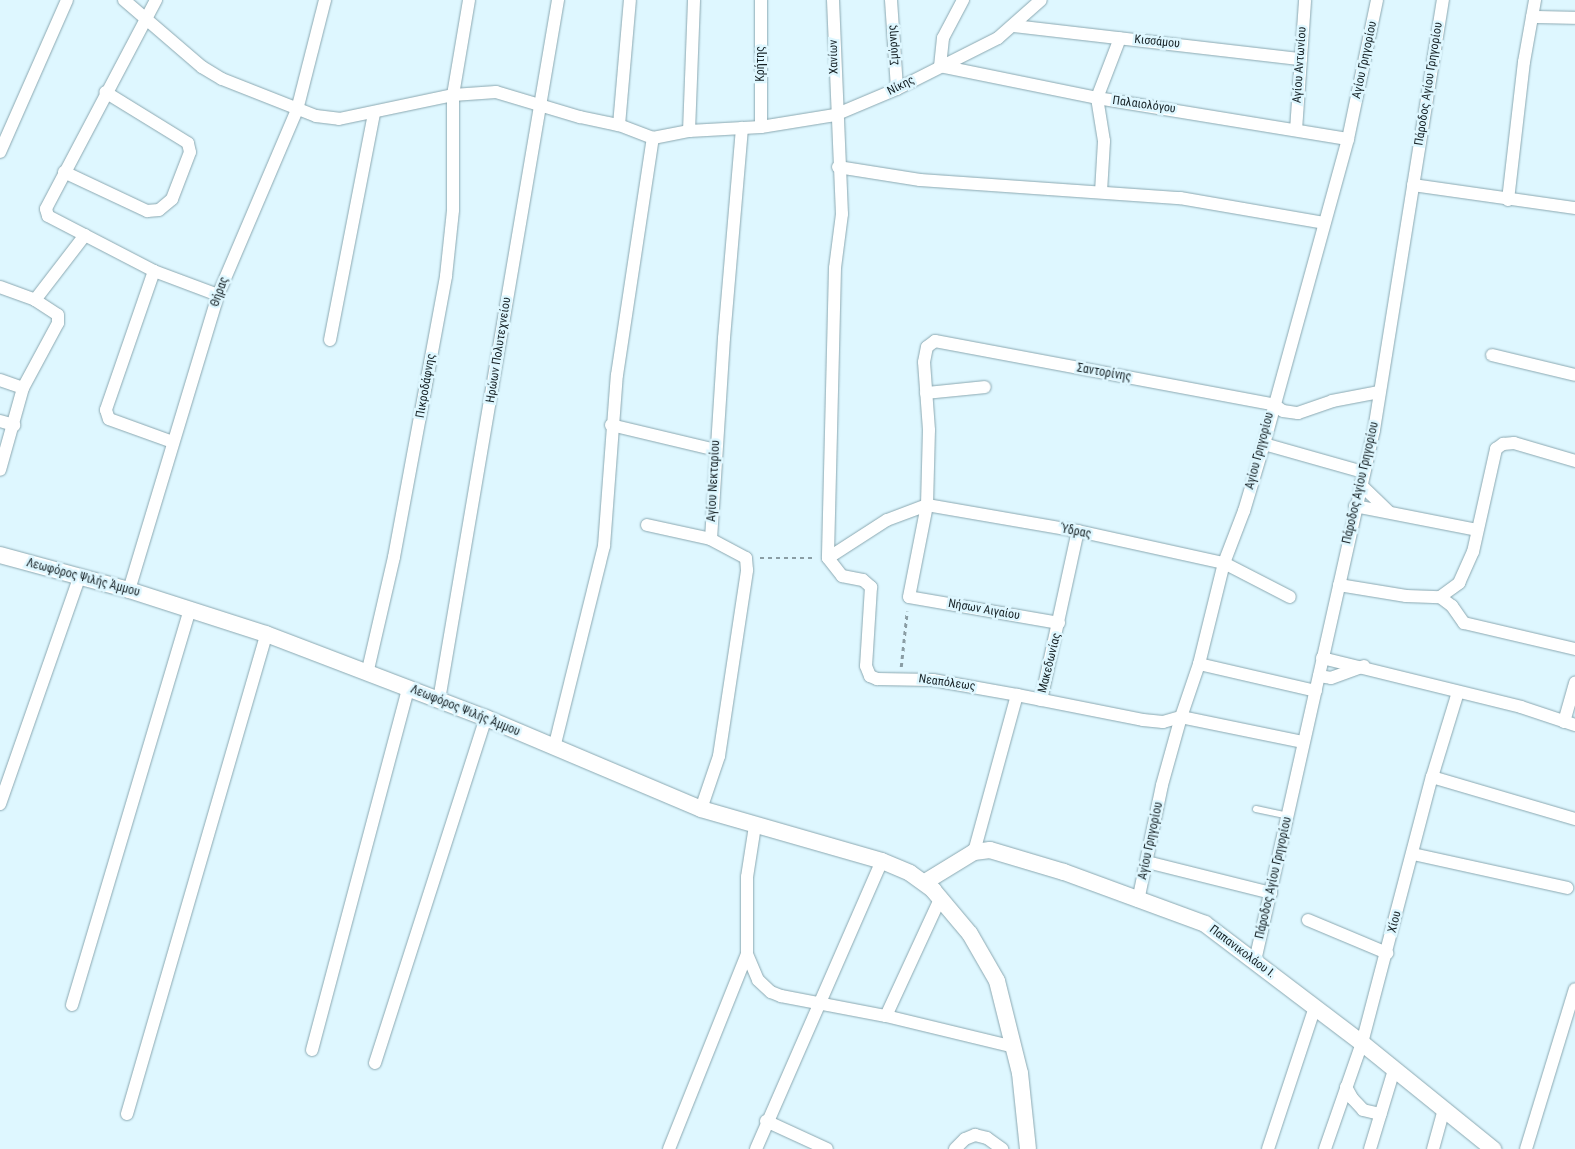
<!DOCTYPE html>
<html>
<head>
<meta charset="utf-8">
<style>
	body { margin:0 }
	#map { position:relative; width:1575px; height:1149px; overflow:hidden; background:#def7ff; font-family:"Roboto Condensed",sans-serif }
	div>[style] { position:absolute }
	[style*='--x'] { left:calc(var(--x)*1px); top:calc(var(--y)*1px); width:calc(var(--w)*1px); rotate:calc(var(--a)*1deg) }
	.path>* { height:2.5px; margin-top:-1.25px; transform-origin:0; background:repeating-linear-gradient(90deg,#8a9da4 0 4px,transparent 0 8px) }
	.roads { filter:drop-shadow(0 0 1px #8ba8b1) drop-shadow(0 0 1px #8ba8b1) }
	.service>* { height:6px; margin:-3px; padding:0 3px; transform-origin:3px; border-radius:3px; background:#fff }
	.minor>* { height:12px; margin:-6px; padding:0 6px; transform-origin:6px; border-radius:6px; background:#fff }
	.tertiary>* { height:16px; margin:-8px; padding:0 8px; transform-origin:8px; border-radius:8px; background:#fff }
	span { translate:-50% -50%; white-space:nowrap; text-align:center; line-height:1.15; -webkit-text-stroke:5px #def7ff; paint-order:stroke }
	.street-label { font-size:12px; color:#162125 }
</style>
</head>
<body>
<div id="map">
	<div class="path">
		<i style="--x:760;--y:558;--w:54;--a:0"></i>
		<i style="--x:901;--y:667;--w:56;--a:-83.9"></i>
	</div>
	<div class="roads">
		<div class="service">
			<i style="--x:1256;--y:809;--w:33;--a:12"></i>
		</div>
		<div class="minor">
			<i style="--x:124;--y:0;--w:103;--a:40.7"></i>
			<i style="--x:202;--y:67;--w:23;--a:31"></i>
			<i style="--x:222;--y:79;--w:101;--a:21.5"></i>
			<i style="--x:316;--y:116;--w:23;--a:7"></i>
			<i style="--x:339;--y:119;--w:116;--a:-11.9"></i>
			<i style="--x:453;--y:95;--w:43;--a:-4"></i>
			<i style="--x:496;--y:92;--w:88;--a:16.6"></i>
			<i style="--x:580;--y:117;--w:40;--a:12"></i>
			<i style="--x:619;--y:125;--w:36;--a:21"></i>
			<i style="--x:653;--y:138;--w:37;--a:-11"></i>
			<i style="--x:689;--y:131;--w:72;--a:-3.2"></i>
			<i style="--x:761;--y:127;--w:75;--a:-9.2"></i>
			<i style="--x:835;--y:115;--w:67;--a:-22.8"></i>
			<i style="--x:897;--y:89;--w:113;--a:-26.8"></i>
			<i style="--x:998;--y:38;--w:57;--a:-41.5"></i>
			<i style="--x:156;--y:0;--w:236;--a:117.8"></i>
			<i style="--x:46;--y:209;--w:7;--a:74"></i>
			<i style="--x:48;--y:216;--w:119;--a:27.4"></i>
			<i style="--x:154;--y:271;--w:68;--a:20.6"></i>
			<i style="--x:833;--y:0;--w:214;--a:87.6"></i>
			<i style="--x:842;--y:214;--w:54;--a:97.4"></i>
			<i style="--x:835;--y:268;--w:290;--a:91.4"></i>
			<i style="--x:828;--y:558;--w:23;--a:52"></i>
			<i style="--x:842;--y:576;--w:21;--a:11"></i>
			<i style="--x:863;--y:580;--w:11;--a:41"></i>
			<i style="--x:871;--y:587;--w:79;--a:93.6"></i>
			<i style="--x:866;--y:666;--w:11;--a:68"></i>
			<i style="--x:870;--y:676;--w:8;--a:23"></i>
			<i style="--x:877;--y:679;--w:56;--a:1"></i>
			<i style="--x:933;--y:680;--w:85;--a:10.1"></i>
			<i style="--x:891;--y:0;--w:89;--a:86.1"></i>
			<i style="--x:963;--y:0;--w:43;--a:117.8"></i>
			<i style="--x:943;--y:38;--w:28;--a:96"></i>
			<i style="--x:940;--y:66;--w:160;--a:11.5"></i>
			<i style="--x:1097;--y:98;--w:254;--a:9.3"></i>
			<i style="--x:1532;--y:17;--w:43;--a:1.3"></i>
			<i style="--x:1014;--y:26;--w:289;--a:6.6"></i>
			<i style="--x:619;--y:125;--w:125;--a:-85"></i>
			<i style="--x:761;--y:127;--w:127;--a:-90"></i>
			<i style="--x:1296;--y:130;--w:130;--a:-86"></i>
			<i style="--x:689;--y:131;--w:131;--a:-87.8"></i>
			<i style="--x:0;--y:152;--w:166;--a:-66.2"></i>
			<i style="--x:838;--y:167;--w:83;--a:9"></i>
			<i style="--x:920;--y:180;--w:261;--a:4"></i>
			<i style="--x:1180;--y:198;--w:146;--a:9.8"></i>
			<i style="--x:64;--y:172;--w:92;--a:25.2"></i>
			<i style="--x:147;--y:211;--w:12;--a:-5"></i>
			<i style="--x:159;--y:210;--w:17;--a:-40"></i>
			<i style="--x:172;--y:199;--w:50;--a:-69"></i>
			<i style="--x:190;--y:152;--w:9;--a:-103"></i>
			<i style="--x:188;--y:143;--w:97;--a:-148.4"></i>
			<i style="--x:1413;--y:185;--w:164;--a:8.1"></i>
			<i style="--x:1101;--y:192;--w:51;--a:-86.6"></i>
			<i style="--x:1104;--y:141;--w:44;--a:-99.2"></i>
			<i style="--x:1097;--y:98;--w:64;--a:-69"></i>
			<i style="--x:1508;--y:200;--w:139;--a:-83.4"></i>
			<i style="--x:1524;--y:62;--w:63;--a:-79.9"></i>
			<i style="--x:154;--y:271;--w:147;--a:109.1"></i>
			<i style="--x:106;--y:410;--w:9;--a:72"></i>
			<i style="--x:109;--y:419;--w:68;--a:19.8"></i>
			<i style="--x:0;--y:287;--w:37;--a:20"></i>
			<i style="--x:35;--y:300;--w:27;--a:33"></i>
			<i style="--x:58;--y:315;--w:8;--a:90"></i>
			<i style="--x:58;--y:323;--w:74;--a:118.3"></i>
			<i style="--x:23;--y:388;--w:85;--a:105.7"></i>
			<i style="--x:35;--y:300;--w:82;--a:-52.4"></i>
			<i style="--x:330;--y:340;--w:230;--a:-79"></i>
			<i style="--x:1492;--y:355;--w:85;--a:13.5"></i>
			<i style="--x:0;--y:380;--w:24;--a:19"></i>
			<i style="--x:926;--y:393;--w:59;--a:-5.8"></i>
			<i style="--x:0;--y:421;--w:15;--a:16"></i>
			<i style="--x:611;--y:425;--w:108;--a:13.4"></i>
			<i style="--x:1264;--y:444;--w:103;--a:15.8"></i>
			<i style="--x:1360;--y:484;--w:40;--a:44"></i>
			<i style="--x:927;--y:505;--w:153;--a:9.8"></i>
			<i style="--x:1078;--y:531;--w:149;--a:12.4"></i>
			<i style="--x:1224;--y:563;--w:74;--a:27.3"></i>
			<i style="--x:1355;--y:506;--w:124;--a:11.1"></i>
			<i style="--x:647;--y:525;--w:66;--a:12.3"></i>
			<i style="--x:828;--y:558;--w:70;--a:-32.8"></i>
			<i style="--x:887;--y:520;--w:43;--a:-20.6"></i>
			<i style="--x:1339;--y:585;--w:68;--a:9.3"></i>
			<i style="--x:1406;--y:596;--w:34;--a:2"></i>
			<i style="--x:1440;--y:597;--w:24;--a:-36"></i>
			<i style="--x:1459;--y:583;--w:34;--a:-66"></i>
			<i style="--x:1473;--y:552;--w:106;--a:-77.4"></i>
			<i style="--x:1496;--y:449;--w:9;--a:-36"></i>
			<i style="--x:1503;--y:444;--w:11;--a:-5"></i>
			<i style="--x:1514;--y:443;--w:64;--a:16.4"></i>
			<i style="--x:129;--y:590;--w:308;--a:-73.2"></i>
			<i style="--x:218;--y:295;--w:201;--a:-66.9"></i>
			<i style="--x:297;--y:110;--w:114;--a:-75.7"></i>
			<i style="--x:1440;--y:597;--w:15;--a:37"></i>
			<i style="--x:1452;--y:606;--w:21;--a:55"></i>
			<i style="--x:1464;--y:623;--w:114;--a:13.2"></i>
			<i style="--x:1059;--y:623;--w:152;--a:-170.2"></i>
			<i style="--x:909;--y:597;--w:94;--a:-78.9"></i>
			<i style="--x:927;--y:505;--w:75;--a:-88.5"></i>
			<i style="--x:929;--y:430;--w:68;--a:-94.2"></i>
			<i style="--x:924;--y:362;--w:15;--a:-79"></i>
			<i style="--x:927;--y:347;--w:10;--a:-37"></i>
			<i style="--x:935;--y:341;--w:344;--a:10.6"></i>
			<i style="--x:1273;--y:404;--w:12;--a:35"></i>
			<i style="--x:1283;--y:411;--w:15;--a:8"></i>
			<i style="--x:1298;--y:413;--w:36;--a:-19"></i>
			<i style="--x:1332;--y:401;--w:48;--a:-10.8"></i>
			<i style="--x:1322;--y:658;--w:205;--a:13.8"></i>
			<i style="--x:1521;--y:707;--w:57;--a:18.4"></i>
			<i style="--x:1199;--y:664;--w:120;--a:13"></i>
			<i style="--x:367;--y:674;--w:120;--a:-77"></i>
			<i style="--x:394;--y:557;--w:286;--a:-79.5"></i>
			<i style="--x:446;--y:276;--w:66;--a:-83.9"></i>
			<i style="--x:453;--y:210;--w:115;--a:-90"></i>
			<i style="--x:453;--y:95;--w:96;--a:-80.4"></i>
			<i style="--x:1319;--y:676;--w:12;--a:9"></i>
			<i style="--x:1331;--y:678;--w:35;--a:-20"></i>
			<i style="--x:439;--y:700;--w:710;--a:-80.35"></i>
			<i style="--x:1041;--y:700;--w:173;--a:-77.7"></i>
			<i style="--x:1564;--y:722;--w:41;--a:-74.2"></i>
			<i style="--x:554;--y:748;--w:208;--a:-76.1"></i>
			<i style="--x:604;--y:546;--w:171;--a:-85.7"></i>
			<i style="--x:617;--y:375;--w:240;--a:-81.4"></i>
			<i style="--x:1432;--y:777;--w:149;--a:16.4"></i>
			<i style="--x:0;--y:804;--w:242;--a:-70.7"></i>
			<i style="--x:701;--y:809;--w:56;--a:-71.2"></i>
			<i style="--x:719;--y:756;--w:188;--a:-81.4"></i>
			<i style="--x:747;--y:570;--w:12;--a:-95"></i>
			<i style="--x:746;--y:558;--w:40;--a:-152"></i>
			<i style="--x:711;--y:539;--w:201;--a:-86.3"></i>
			<i style="--x:724;--y:338;--w:211;--a:-85.1"></i>
			<i style="--x:974;--y:852;--w:163;--a:-74.7"></i>
			<i style="--x:1017;--y:695;--w:128;--a:11.2"></i>
			<i style="--x:1143;--y:720;--w:20;--a:6"></i>
			<i style="--x:1163;--y:722;--w:19;--a:-16"></i>
			<i style="--x:1181;--y:717;--w:125;--a:11.6"></i>
			<i style="--x:1413;--y:854;--w:158;--a:12.4"></i>
			<i style="--x:1147;--y:862;--w:128;--a:14"></i>
			<i style="--x:1138;--y:901;--w:118;--a:-78.3"></i>
			<i style="--x:1162;--y:785;--w:71;--a:-74.4"></i>
			<i style="--x:1181;--y:717;--w:56;--a:-71.2"></i>
			<i style="--x:1199;--y:664;--w:104;--a:-76.1"></i>
			<i style="--x:1224;--y:563;--w:56;--a:-69"></i>
			<i style="--x:1244;--y:511;--w:70;--a:-73.4"></i>
			<i style="--x:1264;--y:444;--w:316;--a:-74.6"></i>
			<i style="--x:1348;--y:139;--w:142;--a:-78.2"></i>
			<i style="--x:1308;--y:920;--w:86;--a:22.7"></i>
			<i style="--x:747;--y:954;--w:28;--a:67"></i>
			<i style="--x:758;--y:980;--w:18;--a:43"></i>
			<i style="--x:771;--y:992;--w:11;--a:22"></i>
			<i style="--x:781;--y:996;--w:107;--a:10.8"></i>
			<i style="--x:886;--y:1016;--w:132;--a:13.6"></i>
			<i style="--x:1255;--y:961;--w:544;--a:-77.37"></i>
			<i style="--x:1374;--y:430;--w:436;--a:-80.9"></i>
			<i style="--x:72;--y:1005;--w:414;--a:-73.4"></i>
			<i style="--x:886;--y:1016;--w:131;--a:-65.2"></i>
			<i style="--x:312;--y:1050;--w:375;--a:-75.1"></i>
			<i style="--x:375;--y:1063;--w:362;--a:-72.2"></i>
			<i style="--x:1346;--y:1087;--w:13;--a:61"></i>
			<i style="--x:1352;--y:1098;--w:16;--a:47"></i>
			<i style="--x:1363;--y:1110;--w:18;--a:13"></i>
			<i style="--x:127;--y:1114;--w:500;--a:-73.8"></i>
			<i style="--x:766;--y:1121;--w:67;--a:24.7"></i>
			<i style="--x:669;--y:1149;--w:210;--a:-68.2"></i>
			<i style="--x:747;--y:954;--w:77;--a:-90"></i>
			<i style="--x:747;--y:877;--w:52;--a:-81.1"></i>
			<i style="--x:756;--y:1149;--w:314;--a:-66.4"></i>
			<i style="--x:955;--y:1149;--w:14;--a:-45"></i>
			<i style="--x:965;--y:1139;--w:11;--a:-22"></i>
			<i style="--x:975;--y:1135;--w:12;--a:14"></i>
			<i style="--x:987;--y:1138;--w:19;--a:36"></i>
			<i style="--x:1268;--y:1149;--w:150;--a:-71.7"></i>
			<i style="--x:1325;--y:1149;--w:112;--a:-70.8"></i>
			<i style="--x:1362;--y:1043;--w:275;--a:-75.3"></i>
			<i style="--x:1432;--y:777;--w:89;--a:-73"></i>
			<i style="--x:1370;--y:1149;--w:83;--a:-73.1"></i>
			<i style="--x:1433;--y:1149;--w:41;--a:-74.6"></i>
			<i style="--x:1526;--y:1149;--w:167;--a:-73"></i>
		</div>
		<div class="tertiary">
			<i style="--x:0;--y:555;--w:134;--a:15.2"></i>
			<i style="--x:129;--y:590;--w:144;--a:17.8"></i>
			<i style="--x:266;--y:634;--w:235;--a:20.9"></i>
			<i style="--x:486;--y:718;--w:233;--a:22.9"></i>
			<i style="--x:701;--y:809;--w:188;--a:16"></i>
			<i style="--x:882;--y:861;--w:30;--a:23"></i>
			<i style="--x:910;--y:873;--w:29;--a:36"></i>
			<i style="--x:933;--y:890;--w:57;--a:49.9"></i>
			<i style="--x:970;--y:934;--w:54;--a:60.1"></i>
			<i style="--x:997;--y:981;--w:95;--a:76"></i>
			<i style="--x:1020;--y:1073;--w:76;--a:84"></i>
			<i style="--x:925;--y:882;--w:57;--a:-31.5"></i>
			<i style="--x:974;--y:852;--w:16;--a:-7"></i>
			<i style="--x:990;--y:850;--w:77;--a:16.6"></i>
			<i style="--x:1064;--y:872;--w:150;--a:20.2"></i>
			<i style="--x:1205;--y:924;--w:197;--a:37.2"></i>
			<i style="--x:1362;--y:1043;--w:169;--a:39"></i>
		</div>
	</div>
	<div class="street-label">
		<span style="left:1157px;top:42px;rotate:6deg">Κισσάμου</span>
		<span style="left:894px;top:45px;rotate:-94deg">Σμύρνης</span>
		<span style="left:834px;top:57px;rotate:-91deg">Χανίων</span>
		<span style="left:1365px;top:60px;rotate:-78deg">Αγίου Γρηγορίου</span>
		<span style="left:761px;top:64px;rotate:-90deg">Κρήτης</span>
		<span style="left:1300px;top:65px;rotate:-86deg">Αγίου Αντωνίου</span>
		<span style="left:1429px;top:84px;rotate:-81deg">Πάροδος Αγίου Γρηγορίου</span>
		<span style="left:901px;top:86px;rotate:-27deg">Νίκης</span>
		<span style="left:1144px;top:105px;rotate:8deg">Παλαιολόγου</span>
		<span style="left:220px;top:292px;rotate:-70deg">Θήρας</span>
		<span style="left:499px;top:350px;rotate:-81deg">Ηρώων Πολυτεχνείου</span>
		<span style="left:1104px;top:373px;rotate:10deg">Σαντορίνης</span>
		<span style="left:426px;top:386px;rotate:-80deg">Πικροδάφνης</span>
		<span style="left:1260px;top:451px;rotate:-75deg">Αγίου Γρηγορίου</span>
		<span style="left:714px;top:481px;rotate:-87deg">Αγίου Νεκταρίου</span>
		<span style="left:1361px;top:483px;rotate:-77deg">Πάροδος Αγίου Γρηγορίου</span>
		<span style="left:1076px;top:532px;rotate:11deg">Ύδρας</span>
		<span style="left:83px;top:578px;rotate:15deg">Λεωφόρος Ψιλής Άμμου</span>
		<span style="left:984px;top:610px;rotate:10deg">Νήσων Αιγαίου</span>
		<span style="left:1050px;top:663px;rotate:-76deg">Μακεδωνίας</span>
		<span style="left:947px;top:683px;rotate:8deg">Νεαπόλεως</span>
		<span style="left:465px;top:711px;rotate:22deg">Λεωφόρος Ψιλής Άμμου</span>
		<span style="left:1151px;top:841px;rotate:-78deg">Αγίου Γρηγορίου</span>
		<span style="left:1274px;top:878px;rotate:-77deg">Πάροδος Αγίου Γρηγορίου</span>
		<span style="left:1395px;top:922px;rotate:-75deg">Χίου</span>
		<span style="left:1242px;top:952px;rotate:37deg">Παπανικολάου Ι.</span>
	</div>
</div>
</body>
</html>
